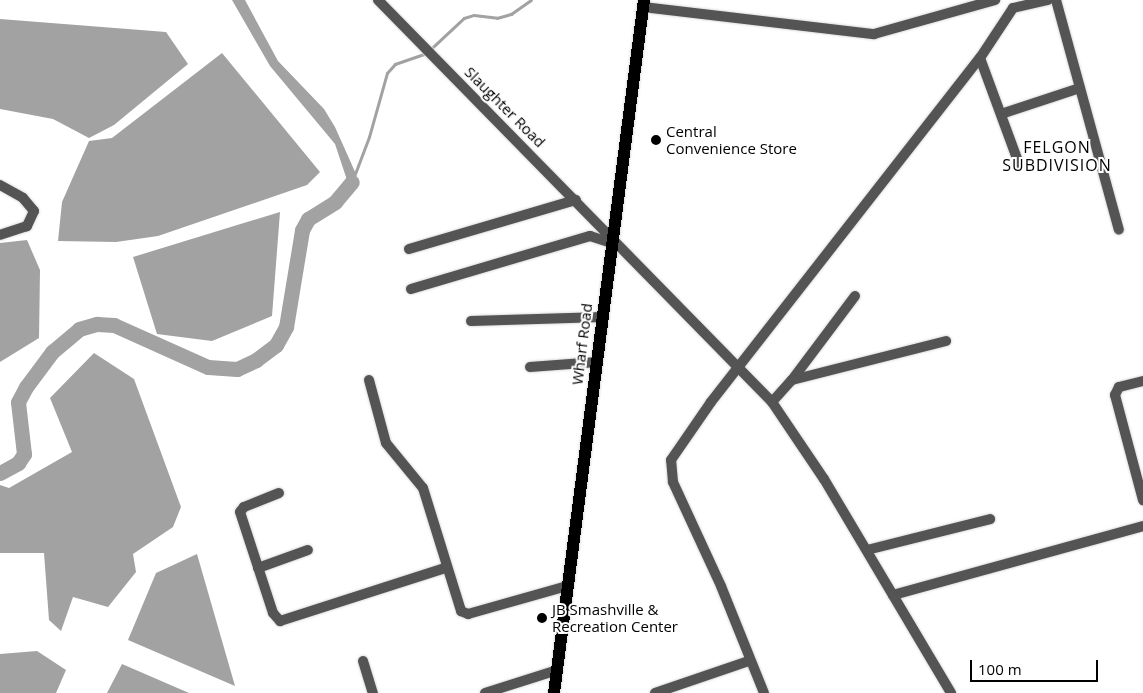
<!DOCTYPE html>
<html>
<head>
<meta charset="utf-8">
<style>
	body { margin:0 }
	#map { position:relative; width:1143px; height:693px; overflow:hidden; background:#fff; font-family:"Open Sans",sans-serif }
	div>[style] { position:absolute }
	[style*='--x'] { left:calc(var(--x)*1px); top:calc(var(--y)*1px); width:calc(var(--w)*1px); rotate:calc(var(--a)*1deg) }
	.water>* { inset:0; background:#a2a2a2 }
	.stream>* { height:2.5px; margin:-1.25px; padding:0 1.25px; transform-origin:1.25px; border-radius:1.25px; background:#a2a2a2 }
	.river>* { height:15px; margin:-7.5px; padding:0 7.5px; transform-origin:7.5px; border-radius:7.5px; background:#a2a2a2 }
	.roads { filter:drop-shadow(0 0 1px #dbdbdb) drop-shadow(0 0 1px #dbdbdb) }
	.minor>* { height:10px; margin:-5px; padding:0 5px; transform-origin:5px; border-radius:5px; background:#545454 }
	.major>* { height:12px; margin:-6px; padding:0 6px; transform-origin:6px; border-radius:6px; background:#000 }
	.dots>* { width:14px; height:14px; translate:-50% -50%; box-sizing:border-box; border:2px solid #fff; border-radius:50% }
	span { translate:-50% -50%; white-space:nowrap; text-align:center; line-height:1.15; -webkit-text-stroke:4px #fff; paint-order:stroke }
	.street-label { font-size:15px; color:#000 }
	.poi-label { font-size:15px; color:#000 }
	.left { translate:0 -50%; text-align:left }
	.neighbourhood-label { font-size:16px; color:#000; letter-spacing:1px }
	.scale { position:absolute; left:970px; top:660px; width:128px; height:22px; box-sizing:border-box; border:2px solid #000; border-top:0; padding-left:6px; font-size:15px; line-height:18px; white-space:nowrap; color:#000; -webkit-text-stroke:4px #fff; paint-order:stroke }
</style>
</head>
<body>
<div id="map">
	<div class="water">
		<i style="clip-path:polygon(232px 0,245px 0,278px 61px,324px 109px,335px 127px,356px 174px,349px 186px,335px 144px,270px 66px)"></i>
		<i style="clip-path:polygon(0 19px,166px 32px,188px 64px,114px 125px,89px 138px,53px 119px,0 109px)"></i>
		<i style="clip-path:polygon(222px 53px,320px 172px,307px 185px,158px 236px,116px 242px,58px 241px,62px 202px,89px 141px,112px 138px)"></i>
		<i style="clip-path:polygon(280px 212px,272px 316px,212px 341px,157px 334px,133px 257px)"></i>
		<i style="clip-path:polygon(27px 240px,40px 270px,39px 338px,0 362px,0 243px)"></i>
		<i style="clip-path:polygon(94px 353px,134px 379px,181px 507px,173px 527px,133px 554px,136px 572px,108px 607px,73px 597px,61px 631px,49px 620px,44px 553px,0 553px,0 485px,9px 488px,72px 452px,50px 398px)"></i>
		<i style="clip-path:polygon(197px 554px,235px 686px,128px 640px,156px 573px)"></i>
		<i style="clip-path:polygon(37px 651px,66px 670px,56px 693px,0 693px,0 654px)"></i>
		<i style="clip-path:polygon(122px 664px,189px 693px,107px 693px)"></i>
	</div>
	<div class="stream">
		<i style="--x:433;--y:47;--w:42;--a:-43.1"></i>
		<i style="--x:464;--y:18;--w:10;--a:-17"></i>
		<i style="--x:474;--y:15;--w:23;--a:7"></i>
		<i style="--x:497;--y:18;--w:15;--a:-16"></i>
		<i style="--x:511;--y:14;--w:24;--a:-35"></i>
		<i style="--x:352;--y:182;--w:48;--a:-69.3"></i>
		<i style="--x:369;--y:137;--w:66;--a:-74.3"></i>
		<i style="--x:387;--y:73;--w:12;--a:-48"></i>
		<i style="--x:395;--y:64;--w:31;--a:-19"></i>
	</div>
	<div class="river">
		<i style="--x:0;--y:473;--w:21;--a:-29"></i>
		<i style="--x:18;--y:463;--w:11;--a:-56"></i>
		<i style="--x:24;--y:454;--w:52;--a:-96.6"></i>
		<i style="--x:18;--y:402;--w:17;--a:-62"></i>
		<i style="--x:26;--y:387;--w:44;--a:-53.4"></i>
		<i style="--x:52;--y:352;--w:35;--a:-40"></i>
		<i style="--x:79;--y:329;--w:19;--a:-16"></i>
		<i style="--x:97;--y:324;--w:17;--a:3"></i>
		<i style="--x:114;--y:325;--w:103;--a:24.1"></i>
		<i style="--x:208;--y:367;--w:29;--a:4"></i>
		<i style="--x:237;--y:369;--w:21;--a:-25"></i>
		<i style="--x:256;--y:360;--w:25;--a:-37"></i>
		<i style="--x:276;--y:345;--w:21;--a:-61"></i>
		<i style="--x:286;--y:327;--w:98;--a:-80.6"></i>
		<i style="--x:302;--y:230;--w:13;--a:-61"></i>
		<i style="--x:308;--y:219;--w:32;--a:-32"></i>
		<i style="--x:335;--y:202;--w:26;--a:-50"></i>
	</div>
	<div class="roads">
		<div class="minor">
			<i style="--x:378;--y:0;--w:563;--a:45.58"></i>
			<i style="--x:772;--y:402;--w:93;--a:56"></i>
			<i style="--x:824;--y:479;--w:249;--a:59.3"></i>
			<i style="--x:1056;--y:0;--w:238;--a:74.7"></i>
			<i style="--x:643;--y:7;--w:233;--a:6.7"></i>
			<i style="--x:874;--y:34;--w:126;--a:-15.7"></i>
			<i style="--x:980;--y:58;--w:113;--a:69.8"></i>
			<i style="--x:1001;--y:114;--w:83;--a:-18.2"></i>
			<i style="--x:0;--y:185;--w:26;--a:29"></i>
			<i style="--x:23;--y:198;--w:17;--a:50"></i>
			<i style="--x:34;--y:211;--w:17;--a:115"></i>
			<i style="--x:27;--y:226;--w:28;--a:162"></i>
			<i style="--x:409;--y:249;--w:174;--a:-16.4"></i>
			<i style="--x:411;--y:289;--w:187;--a:-16.5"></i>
			<i style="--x:590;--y:236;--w:22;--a:18"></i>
			<i style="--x:855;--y:296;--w:105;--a:126.9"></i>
			<i style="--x:792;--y:380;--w:159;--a:-14.2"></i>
			<i style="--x:471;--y:321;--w:132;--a:-1.7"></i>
			<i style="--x:530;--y:367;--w:67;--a:-4.3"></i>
			<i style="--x:369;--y:380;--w:65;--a:74.9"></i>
			<i style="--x:386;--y:443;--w:58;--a:50.6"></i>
			<i style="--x:423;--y:488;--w:129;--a:72.8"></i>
			<i style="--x:461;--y:611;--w:8;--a:23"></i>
			<i style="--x:468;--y:614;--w:103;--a:-15.8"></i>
			<i style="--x:1143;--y:381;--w:25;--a:166"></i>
			<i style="--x:1119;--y:387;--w:9;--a:117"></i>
			<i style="--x:1115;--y:395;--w:109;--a:75.1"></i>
			<i style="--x:772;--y:402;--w:30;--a:-48"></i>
			<i style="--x:279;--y:493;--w:38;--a:158"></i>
			<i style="--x:244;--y:507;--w:6;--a:129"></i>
			<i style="--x:240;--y:512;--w:106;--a:71.9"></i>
			<i style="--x:273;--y:613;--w:11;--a:49"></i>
			<i style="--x:280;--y:621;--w:173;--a:-17.8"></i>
			<i style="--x:867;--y:550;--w:127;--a:-14.1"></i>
			<i style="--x:258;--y:568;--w:53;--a:-19.8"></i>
			<i style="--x:893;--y:595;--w:259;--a:-15.4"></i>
			<i style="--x:363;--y:661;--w:34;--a:73"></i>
			<i style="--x:485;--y:693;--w:76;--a:-17.7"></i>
			<i style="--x:655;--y:693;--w:99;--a:-18.8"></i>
			<i style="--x:764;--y:693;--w:115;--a:-111.9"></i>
			<i style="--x:721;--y:586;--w:115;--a:-114.8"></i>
			<i style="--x:673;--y:482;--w:22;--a:-95"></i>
			<i style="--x:671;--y:460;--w:70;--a:-55.4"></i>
			<i style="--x:711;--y:402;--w:437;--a:-52"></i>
			<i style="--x:980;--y:58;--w:60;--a:-56.6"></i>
			<i style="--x:1013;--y:8;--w:36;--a:-13"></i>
		</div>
		<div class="major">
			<i style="--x:554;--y:693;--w:699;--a:-82.6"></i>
		</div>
	</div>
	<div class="dots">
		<i style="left:656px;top:140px;background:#000"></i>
		<i style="left:542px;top:618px;background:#000"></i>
	</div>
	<div class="street-label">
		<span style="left:505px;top:107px;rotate:45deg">Slaughter Road</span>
		<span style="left:582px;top:344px;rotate:-83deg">Wharf Road</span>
	</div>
	<div class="poi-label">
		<span class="left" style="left:666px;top:140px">Central<br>Convenience Store</span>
		<span class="left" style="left:552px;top:618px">JB Smashville &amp;<br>Recreation Center</span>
	</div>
	<div class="neighbourhood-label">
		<span style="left:1057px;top:156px">FELGON<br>SUBDIVISION</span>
	</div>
	<div class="scale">100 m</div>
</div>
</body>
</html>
